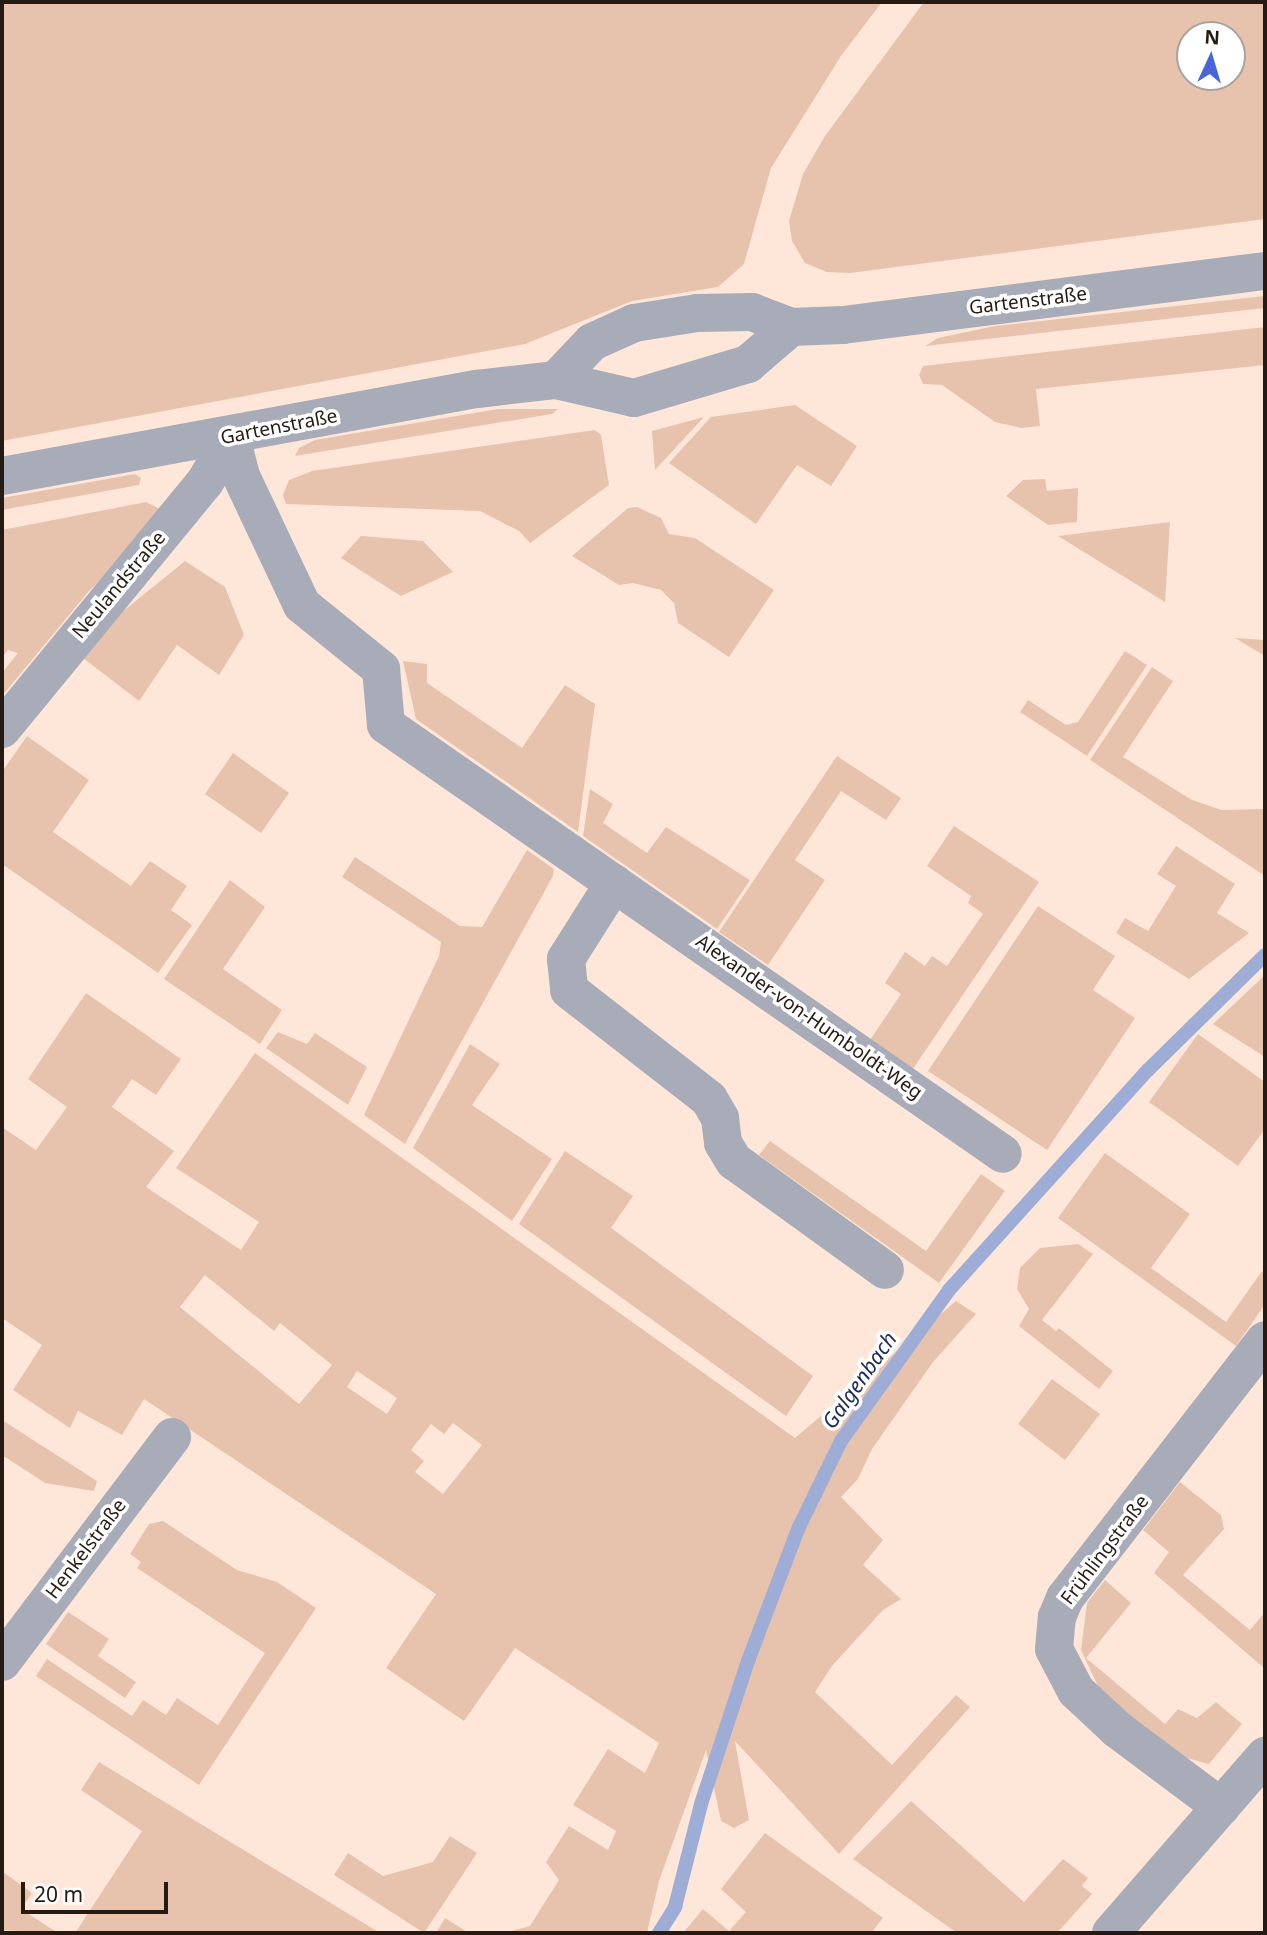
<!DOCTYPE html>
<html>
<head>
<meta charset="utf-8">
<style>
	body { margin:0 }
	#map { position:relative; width:1267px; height:1935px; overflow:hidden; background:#fee7d9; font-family:"Noto Sans",sans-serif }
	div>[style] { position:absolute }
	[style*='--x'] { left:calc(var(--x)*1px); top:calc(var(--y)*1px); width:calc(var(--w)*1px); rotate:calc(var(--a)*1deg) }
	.green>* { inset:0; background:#e7c3ae }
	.stream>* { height:14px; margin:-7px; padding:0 7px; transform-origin:7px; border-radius:7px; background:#9eadd5 }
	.minor>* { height:38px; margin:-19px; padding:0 19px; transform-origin:19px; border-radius:19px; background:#a8acb8 }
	span { translate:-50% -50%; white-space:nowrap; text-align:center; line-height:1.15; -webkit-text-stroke:7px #fff; paint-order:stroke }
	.street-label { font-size:19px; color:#251a14 }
	.water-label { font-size:21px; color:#1c2a5b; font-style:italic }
	.frame { position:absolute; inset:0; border:4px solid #251a14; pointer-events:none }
	.north { position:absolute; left:1176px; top:21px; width:70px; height:70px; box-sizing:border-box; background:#fff; border:2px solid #a8a3a1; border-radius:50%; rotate:4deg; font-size:19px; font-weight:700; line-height:28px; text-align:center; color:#251a14 }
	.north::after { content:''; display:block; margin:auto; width:24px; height:32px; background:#4666d9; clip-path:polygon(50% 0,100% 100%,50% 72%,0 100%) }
	.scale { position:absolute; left:21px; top:1882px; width:147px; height:32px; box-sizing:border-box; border:4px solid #251a14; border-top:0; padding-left:9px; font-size:21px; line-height:24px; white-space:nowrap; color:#251a14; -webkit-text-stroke:5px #fff; paint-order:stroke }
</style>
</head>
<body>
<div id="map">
	<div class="green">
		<i style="clip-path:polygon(2px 2px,882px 2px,841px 56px,771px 168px,744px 264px,718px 287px,632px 301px,525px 344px,2px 441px)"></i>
		<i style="clip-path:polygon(evenodd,924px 2px,1265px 2px,1265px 219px,850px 273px,827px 272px,805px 263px,792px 241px,789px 221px,803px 174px,825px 136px,924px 2px,1190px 35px,1232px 35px,1232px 77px,1190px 77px,1190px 35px)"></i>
		<i style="clip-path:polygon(1265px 296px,1265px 308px,925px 346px,938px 338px,995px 326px)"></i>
		<i style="clip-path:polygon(1265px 327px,1265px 365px,1036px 389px,1040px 426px,1021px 428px,995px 422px,942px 385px,923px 384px,919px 375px,923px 366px)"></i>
		<i style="clip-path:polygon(795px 405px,857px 446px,831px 486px,797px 465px,756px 524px,669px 463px,711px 417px)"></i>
		<i style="clip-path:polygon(498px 409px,558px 409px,552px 414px,295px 456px,299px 448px,315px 440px)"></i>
		<i style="clip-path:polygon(704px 417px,655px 470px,652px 431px)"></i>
		<i style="clip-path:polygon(595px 430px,601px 435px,609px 485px,530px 543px,519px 531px,480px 511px,286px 504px,283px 495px,289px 480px,312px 471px)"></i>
		<i style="clip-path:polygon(135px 474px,141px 478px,139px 485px,2px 510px,2px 498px)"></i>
		<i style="clip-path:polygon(1045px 479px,1047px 491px,1078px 488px,1077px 522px,1048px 525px,1006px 496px,1023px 480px)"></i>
		<i style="clip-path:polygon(146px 502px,164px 511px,143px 539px,89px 591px,2px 696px,2px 673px,18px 653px,8px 650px,2px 657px,2px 530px)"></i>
		<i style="clip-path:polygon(637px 507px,661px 518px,669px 534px,695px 538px,774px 590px,729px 657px,678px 623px,674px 603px,661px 590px,633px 583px,619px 585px,572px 556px,628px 508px)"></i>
		<i style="clip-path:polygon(1170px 522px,1165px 602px,1058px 536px)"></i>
		<i style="clip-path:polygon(361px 536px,423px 541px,453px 572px,401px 596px,341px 558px)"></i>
		<i style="clip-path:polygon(185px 561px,225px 587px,244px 635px,219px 675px,177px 645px,139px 701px,83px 658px,116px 617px)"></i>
		<i style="clip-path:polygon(1235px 638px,1265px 640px,1265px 656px)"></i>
		<i style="clip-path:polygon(1125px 651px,1147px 665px,1087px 756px,1020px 712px,1028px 700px,1066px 725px,1078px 722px)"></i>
		<i style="clip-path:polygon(403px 661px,427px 664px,427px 683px,522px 748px,565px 685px,595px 704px,578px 832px,416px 719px)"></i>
		<i style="clip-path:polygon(1152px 667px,1173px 681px,1123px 757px,1192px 800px,1222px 810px,1265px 809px,1265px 876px,1090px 760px)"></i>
		<i style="clip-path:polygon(27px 736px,89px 780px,53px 832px,131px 886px,150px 861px,187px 886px,171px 910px,192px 925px,158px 973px,2px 864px,2px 772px)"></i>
		<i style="clip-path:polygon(233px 753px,289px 793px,261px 833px,205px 794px)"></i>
		<i style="clip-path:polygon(837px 756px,901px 798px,886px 820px,841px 791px,795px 860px,825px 880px,768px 965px,719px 932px)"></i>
		<i style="clip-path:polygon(590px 789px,613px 804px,603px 823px,647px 853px,666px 827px,750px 880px,717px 929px,583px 836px)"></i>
		<i style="clip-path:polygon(954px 826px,1039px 882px,913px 1069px,870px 1040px,901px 994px,885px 983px,905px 952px,925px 966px,932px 956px,947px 966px,983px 914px,968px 903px,971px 896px,927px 866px)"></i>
		<i style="clip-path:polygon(1176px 846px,1235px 884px,1217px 913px,1249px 933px,1189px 979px,1116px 933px,1125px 918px,1148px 931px,1176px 886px,1157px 874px)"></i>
		<i style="clip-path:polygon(527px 850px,554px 869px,553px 876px,405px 1144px,364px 1115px,439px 956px,441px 942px,342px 877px,355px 857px,460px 926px,482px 927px)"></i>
		<i style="clip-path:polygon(230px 880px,265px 907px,223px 969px,282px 1010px,260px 1044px,164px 979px)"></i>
		<i style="clip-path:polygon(1038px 906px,1115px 956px,1093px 990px,1135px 1018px,1047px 1150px,928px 1071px)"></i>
		<i style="clip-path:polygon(1265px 975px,1265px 1057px,1213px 1024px)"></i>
		<i style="clip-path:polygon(evenodd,86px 993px,181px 1059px,156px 1095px,132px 1079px,112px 1107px,174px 1151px,146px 1187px,241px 1250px,259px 1222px,176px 1168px,255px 1053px,795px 1438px,956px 1301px,976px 1314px,933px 1362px,872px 1449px,858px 1479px,841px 1497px,883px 1540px,863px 1565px,901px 1599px,883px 1610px,832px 1666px,815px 1692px,892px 1765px,956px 1695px,970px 1707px,839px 1854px,735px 1741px,749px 1820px,734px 1828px,721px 1821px,706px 1750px,659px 1881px,647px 1933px,504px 1933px,530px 1926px,559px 1880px,546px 1862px,569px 1826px,608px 1850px,616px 1831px,573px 1805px,608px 1749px,645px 1773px,659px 1743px,515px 1648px,464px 1721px,386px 1668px,436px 1594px,144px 1399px,122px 1435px,78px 1411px,70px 1428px,13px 1390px,42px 1345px,2px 1318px,2px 1127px,36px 1150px,67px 1107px,28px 1079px,86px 993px,205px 1275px,274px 1331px,280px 1323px,332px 1365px,299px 1404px,180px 1307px,205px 1275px,86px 993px,357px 1371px,397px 1398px,387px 1414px,347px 1387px,357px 1371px,86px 993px,453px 1423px,482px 1445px,443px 1494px,415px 1472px,424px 1461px,411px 1450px,431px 1424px,444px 1434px,453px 1423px)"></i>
		<i style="clip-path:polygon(278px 1032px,307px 1044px,315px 1033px,367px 1067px,348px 1105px,266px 1048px)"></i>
		<i style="clip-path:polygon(1198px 1034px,1265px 1082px,1265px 1129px,1238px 1166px,1149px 1102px)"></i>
		<i style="clip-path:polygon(470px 1044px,500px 1064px,472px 1105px,552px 1159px,512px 1221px,413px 1148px)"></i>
		<i style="clip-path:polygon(770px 1141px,926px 1251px,981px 1174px,1005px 1191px,939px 1283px,759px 1155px)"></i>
		<i style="clip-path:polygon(565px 1151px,633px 1196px,611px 1228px,813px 1376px,786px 1416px,519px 1224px)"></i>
		<i style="clip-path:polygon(1105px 1153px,1190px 1214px,1151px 1268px,1226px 1322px,1262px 1271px,1265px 1274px,1265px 1304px,1236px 1346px,1058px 1218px)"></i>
		<i style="clip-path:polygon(1078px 1244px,1093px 1254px,1042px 1320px,1056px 1331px,1059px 1328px,1113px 1371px,1099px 1389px,1019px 1326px,1029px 1309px,1017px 1289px,1020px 1268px,1040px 1248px)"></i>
		<i style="clip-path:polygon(1052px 1379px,1100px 1414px,1065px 1460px,1018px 1424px)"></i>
		<i style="clip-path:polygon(2px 1420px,97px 1481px,94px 1491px,45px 1483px,2px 1455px)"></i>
		<i style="clip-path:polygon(1180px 1482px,1221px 1515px,1224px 1529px,1183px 1575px,1250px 1630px,1265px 1612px,1265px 1669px,1154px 1573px,1169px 1552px,1143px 1530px)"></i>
		<i style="clip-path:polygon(163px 1521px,237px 1570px,277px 1582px,316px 1608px,199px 1785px,36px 1676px,47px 1659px,132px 1716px,143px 1700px,166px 1715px,177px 1698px,218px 1725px,265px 1653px,137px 1568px,141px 1562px,130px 1554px,149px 1524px)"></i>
		<i style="clip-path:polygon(1105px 1580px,1131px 1603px,1086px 1658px,1165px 1724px,1178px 1709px,1197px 1718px,1216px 1702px,1242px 1724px,1209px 1764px,1187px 1758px,1160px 1743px,1098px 1686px,1081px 1650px,1087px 1603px)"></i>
		<i style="clip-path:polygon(68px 1612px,109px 1639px,98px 1656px,136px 1682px,125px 1698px,46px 1644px)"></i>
		<i style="clip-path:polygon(99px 1762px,380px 1933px,75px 1933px,142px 1831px,81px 1790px)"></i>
		<i style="clip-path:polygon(911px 1801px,1024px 1902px,1063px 1859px,1088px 1878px,1082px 1886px,1092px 1894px,1057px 1933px,957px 1933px,853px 1859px)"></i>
		<i style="clip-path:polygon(765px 1833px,883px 1918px,871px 1933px,683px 1933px,703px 1909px,729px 1931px,746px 1912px,721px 1889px)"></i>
		<i style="clip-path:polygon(450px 1836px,477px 1853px,424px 1933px,334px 1875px,348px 1853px,383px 1876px,433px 1862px)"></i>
		<i style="clip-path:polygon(2px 1871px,32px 1893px,21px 1909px,58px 1933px,2px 1930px)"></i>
		<i style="clip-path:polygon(445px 1918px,469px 1933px,436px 1933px)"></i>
	</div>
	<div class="stream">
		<i style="--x:659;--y:1933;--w:31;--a:-58"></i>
		<i style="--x:675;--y:1907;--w:106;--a:-75.8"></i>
		<i style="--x:701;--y:1804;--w:151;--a:-71.8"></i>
		<i style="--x:748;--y:1661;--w:143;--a:-69.2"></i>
		<i style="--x:799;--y:1527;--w:96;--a:-64"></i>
		<i style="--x:841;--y:1441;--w:186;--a:-54.4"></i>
		<i style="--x:949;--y:1290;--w:297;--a:-47.9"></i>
		<i style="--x:1148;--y:1070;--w:164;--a:-44.5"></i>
	</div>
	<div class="minor">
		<i style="--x:556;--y:380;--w:52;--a:-46.5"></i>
		<i style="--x:592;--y:342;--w:46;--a:-24.3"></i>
		<i style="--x:634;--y:323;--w:64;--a:-9"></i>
		<i style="--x:697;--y:313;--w:55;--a:-1"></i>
		<i style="--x:752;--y:312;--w:42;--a:21"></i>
		<i style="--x:791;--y:327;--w:52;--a:-2.2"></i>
		<i style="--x:843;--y:325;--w:425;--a:-7.3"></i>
		<i style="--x:231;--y:437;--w:40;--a:75.6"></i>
		<i style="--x:241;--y:476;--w:143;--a:64.7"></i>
		<i style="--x:302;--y:605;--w:102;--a:39"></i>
		<i style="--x:381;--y:669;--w:56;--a:84.9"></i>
		<i style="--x:386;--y:725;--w:751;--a:34.81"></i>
		<i style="--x:2;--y:476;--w:483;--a:-10.4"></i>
		<i style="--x:477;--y:389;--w:80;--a:-6.5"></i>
		<i style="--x:556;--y:380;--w:80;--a:13"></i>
		<i style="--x:634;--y:398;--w:119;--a:-16.6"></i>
		<i style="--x:748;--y:364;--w:57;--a:-40.7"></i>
		<i style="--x:2;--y:729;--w:320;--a:-50.6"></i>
		<i style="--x:205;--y:482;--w:52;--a:-60"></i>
		<i style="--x:614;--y:883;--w:90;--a:122.3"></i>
		<i style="--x:566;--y:959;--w:31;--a:84"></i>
		<i style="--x:569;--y:990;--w:177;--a:37.9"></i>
		<i style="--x:709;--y:1099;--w:22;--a:60"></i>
		<i style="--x:720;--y:1118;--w:25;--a:83"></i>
		<i style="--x:723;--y:1143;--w:21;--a:59"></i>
		<i style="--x:734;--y:1161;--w:186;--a:35.8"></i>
		<i style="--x:2;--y:1662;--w:282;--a:-52.9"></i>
		<i style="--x:1221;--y:1807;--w:129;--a:-143.2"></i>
		<i style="--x:1118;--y:1730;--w:57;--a:-137.1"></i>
		<i style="--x:1076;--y:1691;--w:47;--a:-117.6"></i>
		<i style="--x:1054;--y:1649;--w:32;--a:-85"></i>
		<i style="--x:1057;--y:1617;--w:21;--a:-67"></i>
		<i style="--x:1065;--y:1598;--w:326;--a:-52.2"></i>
		<i style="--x:1111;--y:1933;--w:235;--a:-49"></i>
	</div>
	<div class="street-label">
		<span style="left:1028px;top:301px;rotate:-7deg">Gartenstraße</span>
		<span style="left:279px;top:427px;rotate:-11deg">Gartenstraße</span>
		<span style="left:119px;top:585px;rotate:-50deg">Neulandstraße</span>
		<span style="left:809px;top:1017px;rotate:35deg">Alexander-von-Humboldt-Weg</span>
		<span style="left:86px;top:1549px;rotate:-53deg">Henkelstraße</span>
		<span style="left:1105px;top:1550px;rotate:-53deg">Frühlingstraße</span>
	</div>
	<div class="water-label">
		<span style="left:859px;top:1380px;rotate:-55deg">Galgenbach</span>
	</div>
	<div class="frame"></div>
	<div class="north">N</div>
	<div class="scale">20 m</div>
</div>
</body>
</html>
